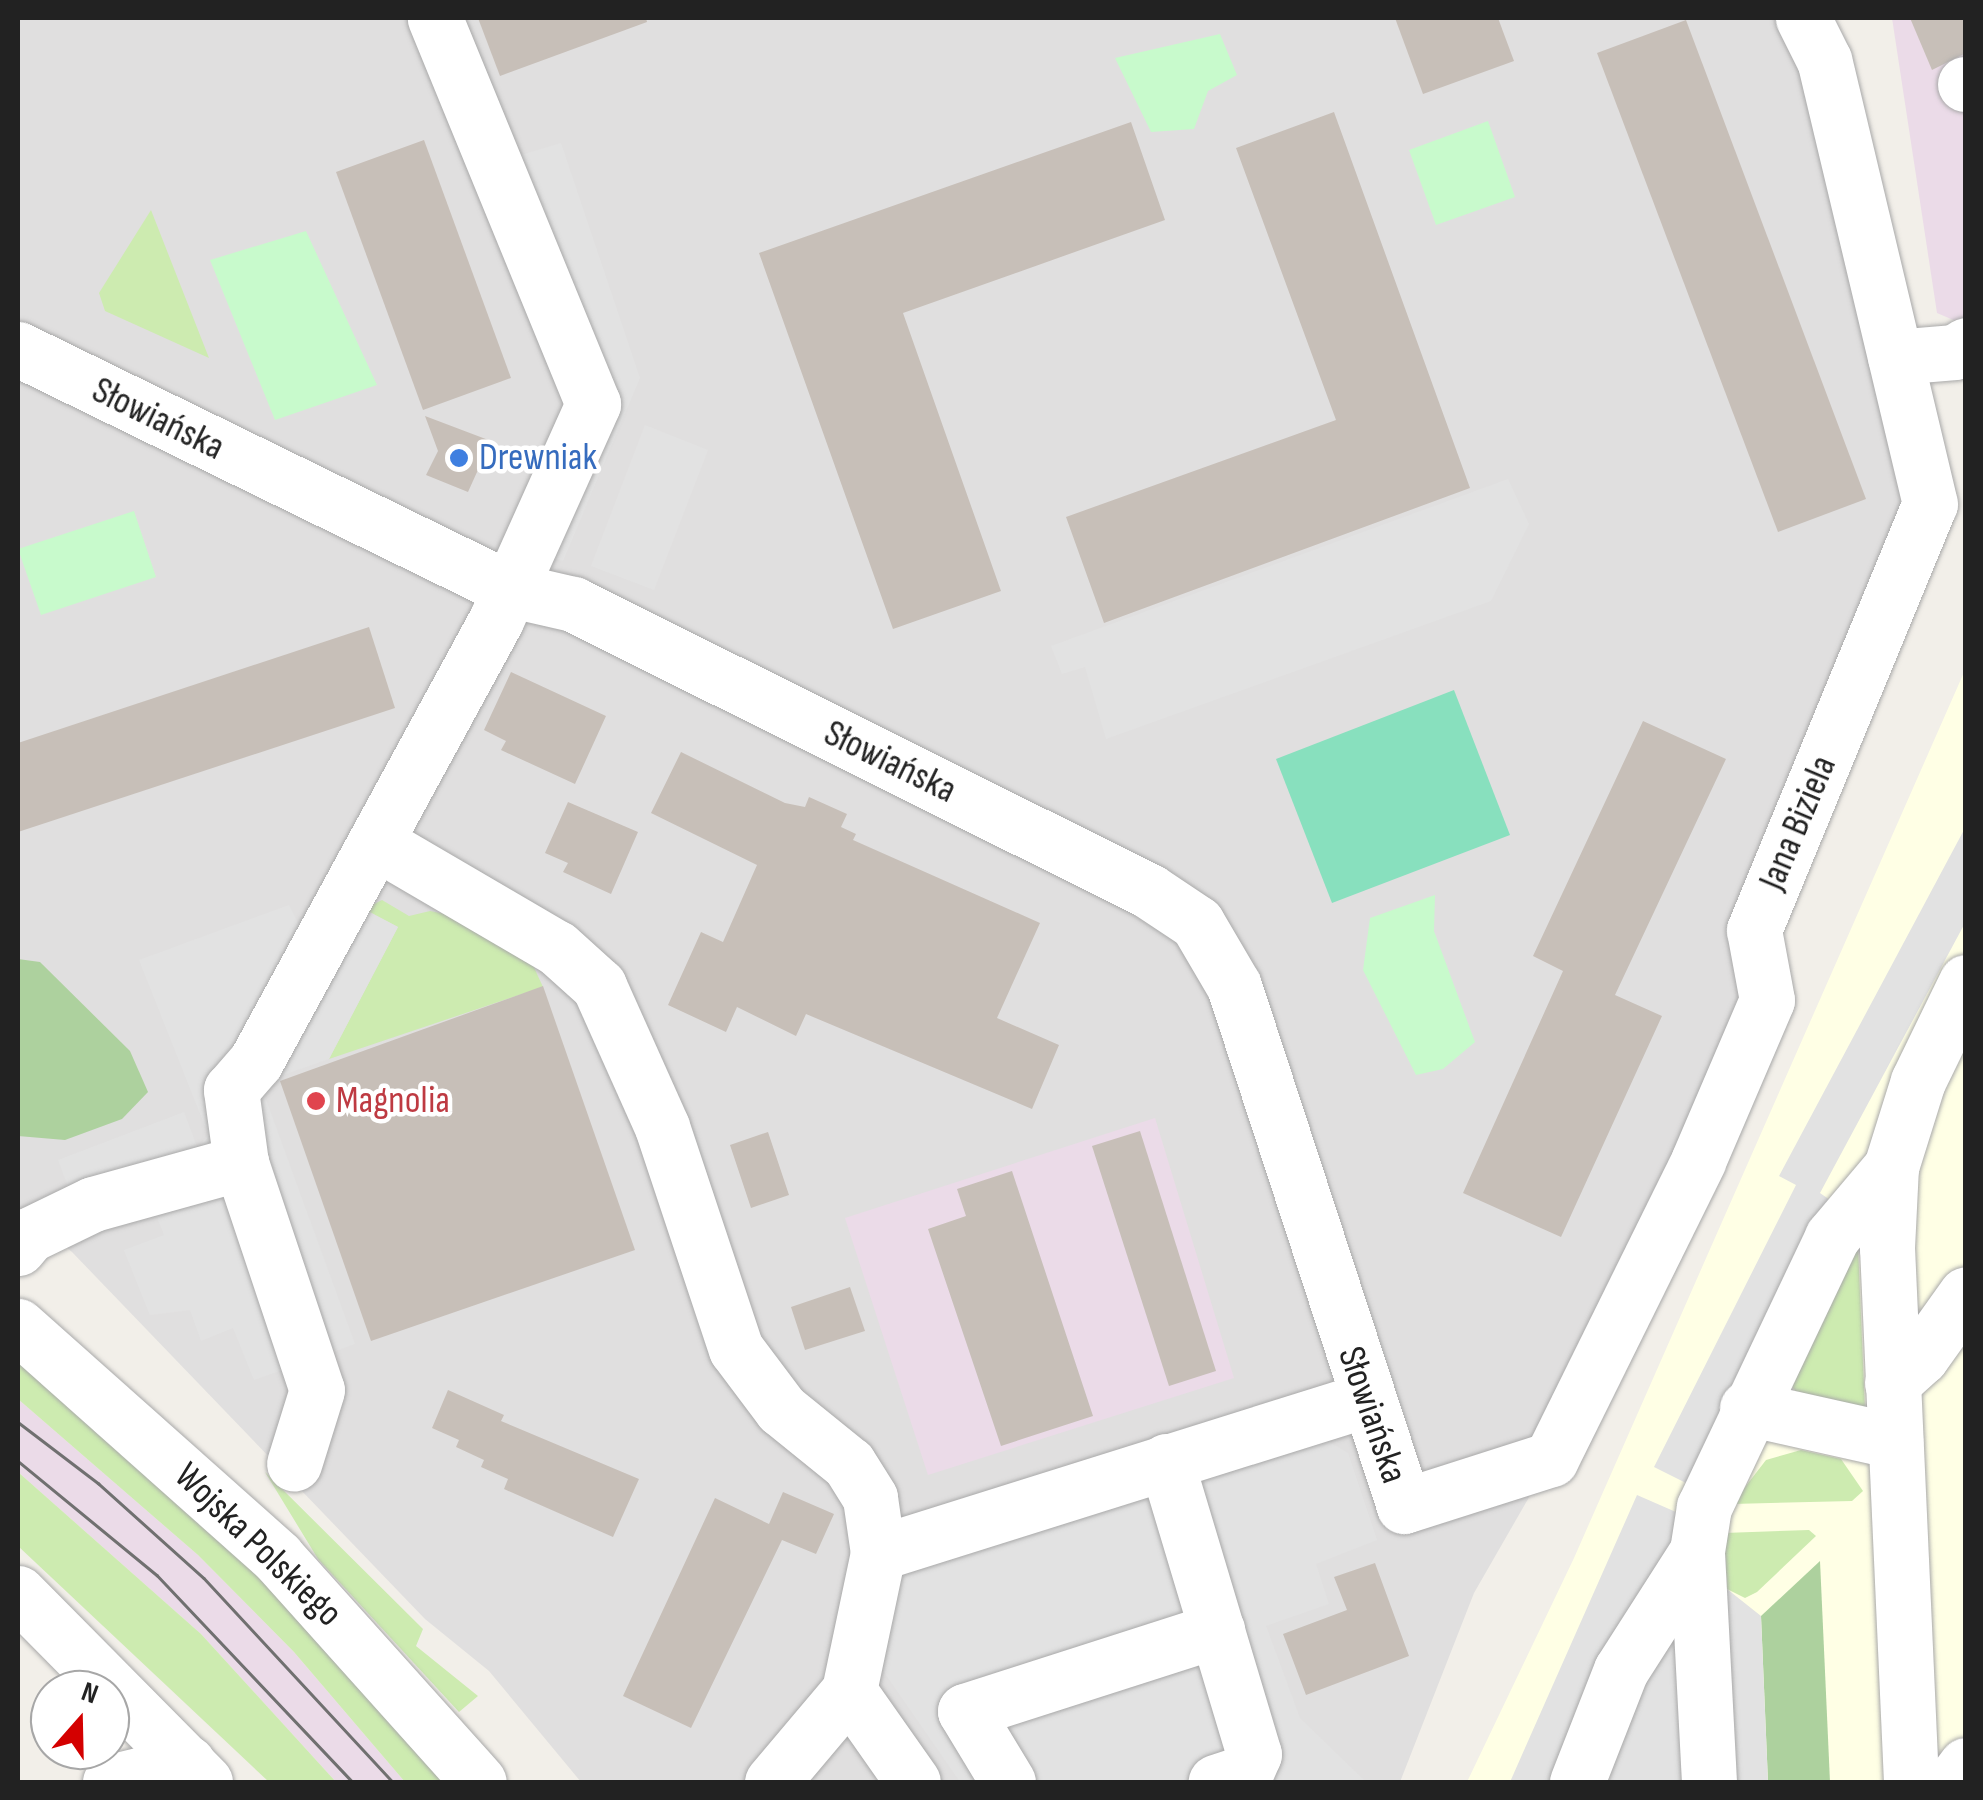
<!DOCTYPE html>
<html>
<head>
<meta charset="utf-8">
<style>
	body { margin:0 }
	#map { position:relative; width:1983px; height:1800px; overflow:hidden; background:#f2efe9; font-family:"Sofia Sans Condensed",sans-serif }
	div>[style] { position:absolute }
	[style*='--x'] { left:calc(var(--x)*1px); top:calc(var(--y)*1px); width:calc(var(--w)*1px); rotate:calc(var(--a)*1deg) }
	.residential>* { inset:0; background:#e0dfdf }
	.industrial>* { inset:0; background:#ebdbe8 }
	.education>* { inset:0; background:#ffffe5 }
	.grass>* { inset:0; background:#cdebb0 }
	.forest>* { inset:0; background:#add19e }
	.park>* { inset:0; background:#c8facc }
	.pitch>* { inset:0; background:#88e0be }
	.parking>* { inset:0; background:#e2e2e2 }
	.building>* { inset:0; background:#c7bfb8 }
	.roads { filter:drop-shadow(0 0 2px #a9a9a9) drop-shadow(0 0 2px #a9a9a9) }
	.minor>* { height:55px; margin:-27.5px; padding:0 27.5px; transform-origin:27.5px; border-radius:27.5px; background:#fff }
	.tram>* { height:2.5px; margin:-1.25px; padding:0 1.25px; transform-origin:1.25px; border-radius:1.25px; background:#707070 }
	.dots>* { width:28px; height:28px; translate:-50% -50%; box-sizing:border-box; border:5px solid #fff; border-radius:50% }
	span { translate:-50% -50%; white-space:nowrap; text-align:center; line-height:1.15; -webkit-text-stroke:9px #fff; paint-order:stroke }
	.street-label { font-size:38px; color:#222 }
	.shop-label { font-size:38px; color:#366cbe }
	.left { translate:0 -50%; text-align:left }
	.health-label { font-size:38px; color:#be3a42 }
	.frame { position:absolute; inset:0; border:20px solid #222; pointer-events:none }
	.north { position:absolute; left:30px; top:1670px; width:100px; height:100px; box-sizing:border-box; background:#fff; border:2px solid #a7a7a7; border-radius:50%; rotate:20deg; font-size:28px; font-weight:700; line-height:40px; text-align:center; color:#222 }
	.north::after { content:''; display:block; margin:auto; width:35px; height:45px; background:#d40000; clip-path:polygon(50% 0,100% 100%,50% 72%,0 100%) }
</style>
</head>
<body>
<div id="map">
	<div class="residential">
		<i style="clip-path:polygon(18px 18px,1803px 18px,1930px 504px,1754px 930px,1767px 1000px,1551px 1459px,1474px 1593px,1400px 1782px,581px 1782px,489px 1671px,425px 1619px,72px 1252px,18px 1207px)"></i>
	</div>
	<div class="industrial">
		<i style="clip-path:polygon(1892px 18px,1965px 18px,1965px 325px,1937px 313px)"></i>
		<i style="clip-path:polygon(1155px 1118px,1234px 1378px,928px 1475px,845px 1218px)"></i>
		<i style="clip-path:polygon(18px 1399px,198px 1555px,294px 1652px,405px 1782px,336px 1782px,201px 1634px,18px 1472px)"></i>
	</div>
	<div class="education">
		<i style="clip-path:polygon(1965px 670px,1965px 1782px,1467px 1782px,1574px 1558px)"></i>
	</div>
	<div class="grass">
		<i style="clip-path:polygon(151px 210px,209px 358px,105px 311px,99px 293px)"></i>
		<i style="clip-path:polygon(382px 900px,409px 916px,430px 911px,466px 918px,532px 963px,543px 987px,329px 1059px,398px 927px,364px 909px)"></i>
		<i style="clip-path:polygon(1858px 1247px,1865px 1409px,1797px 1393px,1787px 1380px)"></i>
		<i style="clip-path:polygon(18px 1361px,269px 1586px,449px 1782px,405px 1782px,294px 1652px,198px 1555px,18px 1399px)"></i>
		<i style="clip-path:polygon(1801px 1450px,1841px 1459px,1863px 1491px,1852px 1501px,1732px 1504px,1766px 1460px)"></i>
		<i style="clip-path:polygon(18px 1472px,201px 1634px,336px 1782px,269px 1782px,18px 1546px)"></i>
		<i style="clip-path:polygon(265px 1472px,423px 1629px,416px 1646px,478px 1696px,459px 1712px,318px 1559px)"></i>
		<i style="clip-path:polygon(1809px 1530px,1816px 1536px,1757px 1592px,1745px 1598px,1727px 1589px,1724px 1533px)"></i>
	</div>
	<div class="forest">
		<i style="clip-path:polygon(18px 959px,40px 962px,130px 1051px,148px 1092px,122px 1119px,65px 1140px,18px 1136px)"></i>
		<i style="clip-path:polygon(1820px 1561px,1830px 1782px,1768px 1782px,1761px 1616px)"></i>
	</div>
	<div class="park">
		<i style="clip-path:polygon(1220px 34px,1237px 75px,1208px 91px,1194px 129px,1151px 132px,1115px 58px)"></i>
		<i style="clip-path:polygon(1488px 121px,1515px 197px,1436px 225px,1409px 150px)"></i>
		<i style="clip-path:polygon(306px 231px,377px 385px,275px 420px,210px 260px)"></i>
		<i style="clip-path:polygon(134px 511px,156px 577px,41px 615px,18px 549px)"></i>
		<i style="clip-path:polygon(1435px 895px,1434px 931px,1475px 1042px,1443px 1069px,1416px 1075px,1363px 970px,1370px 918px)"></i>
	</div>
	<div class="pitch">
		<i style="clip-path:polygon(1454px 690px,1510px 835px,1332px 903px,1276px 759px)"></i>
	</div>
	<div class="parking">
		<i style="clip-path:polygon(561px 143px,640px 378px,563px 561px,535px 552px,597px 382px,521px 155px)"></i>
		<i style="clip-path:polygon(645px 425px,708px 450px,654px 590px,591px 566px)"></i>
		<i style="clip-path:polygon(1508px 479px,1529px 524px,1491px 601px,1106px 739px,1085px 667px,1062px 674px,1051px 646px)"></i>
		<i style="clip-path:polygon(1965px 828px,1965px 923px,1820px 1193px,1830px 1200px,1688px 1484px,1654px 1467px,1796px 1185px,1779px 1176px)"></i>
		<i style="clip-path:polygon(333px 893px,398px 927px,329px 1059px,260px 1083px,355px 1344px,254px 1380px,233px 1328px,201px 1341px,190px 1310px,150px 1315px,124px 1250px,164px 1235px,146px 1189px,77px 1211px,58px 1160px,184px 1112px,198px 1149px,208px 1134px,139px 960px,289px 905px,307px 941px)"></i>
		<i style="clip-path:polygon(1316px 1434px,1348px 1453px,1377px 1540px,1316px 1564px,1329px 1604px,1266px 1626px,1300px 1718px,1366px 1782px,960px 1782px,877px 1662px,889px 1577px)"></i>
		<i style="clip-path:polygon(1637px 1495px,1724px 1533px,1727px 1589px,1761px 1616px,1768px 1782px,1510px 1782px)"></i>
	</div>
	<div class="building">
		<i style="clip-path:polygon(478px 18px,646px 18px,647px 22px,500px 76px)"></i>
		<i style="clip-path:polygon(1395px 18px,1498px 18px,1514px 61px,1423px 94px)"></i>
		<i style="clip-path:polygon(1910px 18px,1966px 18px,1966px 53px,1932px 70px)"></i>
		<i style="clip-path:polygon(1686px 20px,1866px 499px,1778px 532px,1597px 53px)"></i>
		<i style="clip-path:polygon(1334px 112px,1470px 488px,1104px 623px,1066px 517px,1336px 420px,1236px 148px)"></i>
		<i style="clip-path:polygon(1131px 122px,1165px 220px,903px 313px,1001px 591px,893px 629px,759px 253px)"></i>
		<i style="clip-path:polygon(424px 140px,511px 378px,423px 410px,336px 172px)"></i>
		<i style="clip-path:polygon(425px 416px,491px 441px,468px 492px,426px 475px,438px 451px)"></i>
		<i style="clip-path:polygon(369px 627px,395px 708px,18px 832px,18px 743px)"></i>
		<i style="clip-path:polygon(511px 672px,606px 716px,575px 784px,501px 750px,506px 741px,484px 730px)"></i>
		<i style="clip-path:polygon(1643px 721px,1726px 759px,1615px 995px,1662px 1016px,1561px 1237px,1463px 1193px,1563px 971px,1533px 956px)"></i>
		<i style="clip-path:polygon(681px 752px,785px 803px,805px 807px,809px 797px,847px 814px,841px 827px,856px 834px,853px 840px,1040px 923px,997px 1018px,1059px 1045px,1032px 1109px,806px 1014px,796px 1036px,737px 1007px,726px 1032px,668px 1005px,701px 932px,723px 942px,757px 865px,651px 813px)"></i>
		<i style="clip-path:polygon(568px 802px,638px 832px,611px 894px,563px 872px,568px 863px,545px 853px)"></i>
		<i style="clip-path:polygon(543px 986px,635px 1250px,371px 1341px,280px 1081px)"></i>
		<i style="clip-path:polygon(1140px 1131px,1216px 1371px,1169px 1386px,1092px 1146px)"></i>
		<i style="clip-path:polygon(768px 1132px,789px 1195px,751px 1208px,730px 1145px)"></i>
		<i style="clip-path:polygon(1012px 1171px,1093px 1416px,1001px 1446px,928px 1229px,966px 1216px,957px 1189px)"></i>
		<i style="clip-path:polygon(850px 1287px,865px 1331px,805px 1350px,791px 1307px)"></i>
		<i style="clip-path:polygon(448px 1390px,504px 1415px,501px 1421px,639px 1479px,613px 1537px,504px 1489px,508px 1479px,481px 1467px,484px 1460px,456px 1447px,459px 1440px,432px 1428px)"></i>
		<i style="clip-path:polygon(783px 1492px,834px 1514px,816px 1554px,782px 1540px,691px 1728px,623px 1696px,715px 1498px,769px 1524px)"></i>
		<i style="clip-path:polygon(1375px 1563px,1409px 1656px,1306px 1695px,1283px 1634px,1347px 1610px,1334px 1577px)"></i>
	</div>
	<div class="roads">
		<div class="minor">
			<i style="--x:1965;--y:84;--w:1;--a:0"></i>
			<i style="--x:18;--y:349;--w:550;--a:26.01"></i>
			<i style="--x:512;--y:590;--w:63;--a:12.9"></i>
			<i style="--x:573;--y:604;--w:644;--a:26.49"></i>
			<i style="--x:1149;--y:891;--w:58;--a:33.7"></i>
			<i style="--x:1197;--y:923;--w:73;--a:59.6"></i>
			<i style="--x:1234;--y:986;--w:547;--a:71.9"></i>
			<i style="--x:1404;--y:1506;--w:154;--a:-17.7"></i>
			<i style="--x:1551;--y:1459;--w:332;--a:-63.7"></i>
			<i style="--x:1698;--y:1161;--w:175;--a:-66.8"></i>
			<i style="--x:1767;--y:1000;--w:71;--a:-100.5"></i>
			<i style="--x:1754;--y:930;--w:461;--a:-67.6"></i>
			<i style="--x:1930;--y:504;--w:456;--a:-103.4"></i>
			<i style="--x:1824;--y:60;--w:47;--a:-116.6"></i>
			<i style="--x:1895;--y:357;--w:60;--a:-4.8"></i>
			<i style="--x:1955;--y:352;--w:13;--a:-32"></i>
			<i style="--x:377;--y:843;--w:208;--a:30.3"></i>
			<i style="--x:557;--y:948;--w:57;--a:42.1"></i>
			<i style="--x:599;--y:986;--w:154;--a:65.9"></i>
			<i style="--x:662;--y:1127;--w:234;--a:71.6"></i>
			<i style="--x:736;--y:1349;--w:75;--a:53.1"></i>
			<i style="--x:781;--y:1409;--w:87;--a:39"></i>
			<i style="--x:849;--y:1464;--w:40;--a:58"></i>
			<i style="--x:870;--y:1498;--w:56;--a:81.7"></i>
			<i style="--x:878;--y:1553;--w:510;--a:-17.44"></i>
			<i style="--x:241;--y:1163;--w:74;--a:-97.8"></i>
			<i style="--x:231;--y:1090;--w:38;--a:-49"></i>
			<i style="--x:256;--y:1061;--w:502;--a:-61.44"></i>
			<i style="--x:496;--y:620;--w:237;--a:-65.8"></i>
			<i style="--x:593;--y:404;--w:417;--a:-112.3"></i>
			<i style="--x:18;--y:1248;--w:17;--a:-50"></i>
			<i style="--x:29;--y:1235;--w:71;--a:-25.8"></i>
			<i style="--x:93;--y:1204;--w:154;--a:-15.5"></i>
			<i style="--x:241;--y:1163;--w:239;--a:71.5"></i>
			<i style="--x:317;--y:1390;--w:77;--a:107.3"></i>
			<i style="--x:18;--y:1326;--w:347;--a:41.7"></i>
			<i style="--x:277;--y:1557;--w:302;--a:48.1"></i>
			<i style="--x:1892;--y:1383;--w:39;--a:-42"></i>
			<i style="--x:1921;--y:1357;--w:77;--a:-54.5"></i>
			<i style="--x:1747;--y:1408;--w:152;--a:12.6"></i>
			<i style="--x:1166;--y:1461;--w:306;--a:73.3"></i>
			<i style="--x:1254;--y:1754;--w:20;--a:114"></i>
			<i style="--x:1246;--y:1772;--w:32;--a:162"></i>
			<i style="--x:878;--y:1553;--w:141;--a:101.9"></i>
			<i style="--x:849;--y:1691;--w:111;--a:54.9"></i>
			<i style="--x:18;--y:1593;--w:266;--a:45.3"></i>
			<i style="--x:110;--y:1782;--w:80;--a:-13.7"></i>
			<i style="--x:772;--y:1782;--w:119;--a:-49.8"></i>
			<i style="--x:1008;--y:1782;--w:83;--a:-121.2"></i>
			<i style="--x:965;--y:1711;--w:265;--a:-17.8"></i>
			<i style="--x:1577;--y:1782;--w:120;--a:-68.6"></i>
			<i style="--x:1621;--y:1670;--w:141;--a:-57.4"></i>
			<i style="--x:1709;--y:1782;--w:231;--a:-93"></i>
			<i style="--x:1697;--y:1551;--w:45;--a:-81"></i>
			<i style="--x:1704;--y:1507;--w:299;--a:-64.6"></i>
			<i style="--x:1832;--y:1237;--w:92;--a:-49.9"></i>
			<i style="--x:1911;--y:1782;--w:535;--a:-92.57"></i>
			<i style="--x:1887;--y:1248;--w:81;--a:-87.2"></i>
			<i style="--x:1891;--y:1167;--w:90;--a:-72.6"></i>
			<i style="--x:1918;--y:1081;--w:110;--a:-64.1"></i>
			<i style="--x:1953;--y:1782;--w:21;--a:-53"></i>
		</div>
	</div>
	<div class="tram">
		<i style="--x:18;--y:1422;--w:101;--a:37.3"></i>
		<i style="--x:98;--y:1483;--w:142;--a:41.9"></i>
		<i style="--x:204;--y:1578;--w:278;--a:47.2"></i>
		<i style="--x:18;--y:1461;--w:180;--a:39.4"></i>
		<i style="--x:157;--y:1575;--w:285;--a:46.6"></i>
	</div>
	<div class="dots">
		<i style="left:459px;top:458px;background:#3f7fe0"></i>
		<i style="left:316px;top:1101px;background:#e0444e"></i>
	</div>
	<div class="street-label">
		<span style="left:158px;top:419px;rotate:26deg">Słowiańska</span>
		<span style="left:890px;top:762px;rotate:26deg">Słowiańska</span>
		<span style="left:1798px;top:823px;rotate:-67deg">Jana Biziela</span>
		<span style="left:1372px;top:1415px;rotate:71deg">Słowiańska</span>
		<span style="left:258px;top:1545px;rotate:44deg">Wojska Polskiego</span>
	</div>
	<div class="shop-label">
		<span class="left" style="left:479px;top:458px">Drewniak</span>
	</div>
	<div class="health-label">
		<span class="left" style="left:336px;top:1101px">Magnolia</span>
	</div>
	<div class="frame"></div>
	<div class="north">N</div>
</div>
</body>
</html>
